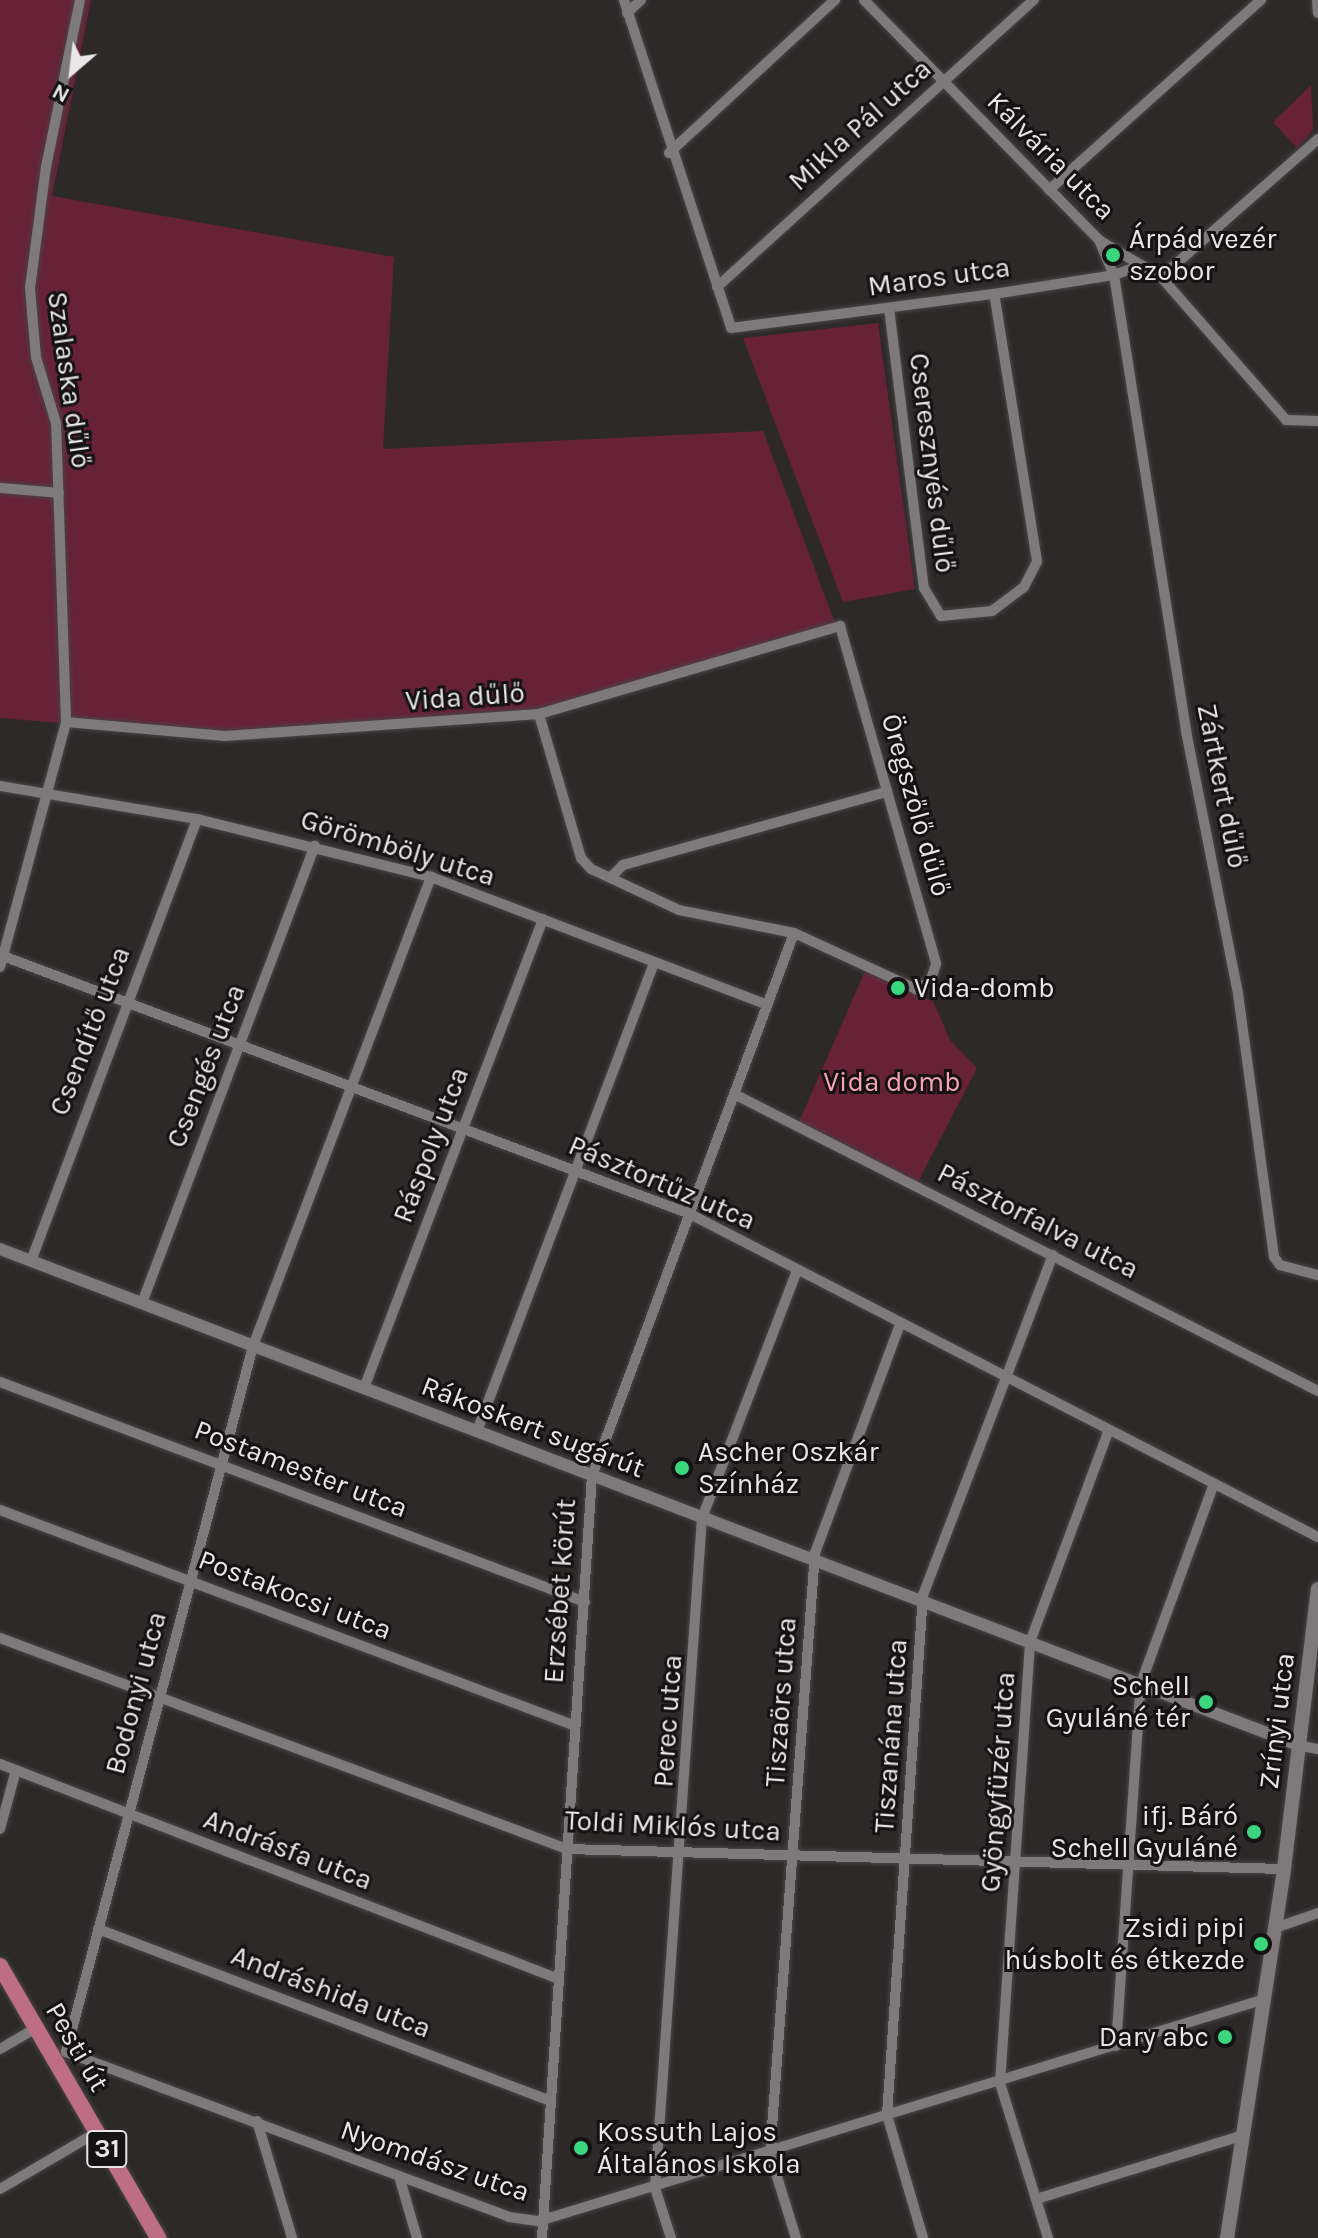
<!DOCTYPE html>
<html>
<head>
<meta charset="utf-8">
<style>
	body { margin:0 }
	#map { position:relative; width:1318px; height:2238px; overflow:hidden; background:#2d2929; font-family:Karla,sans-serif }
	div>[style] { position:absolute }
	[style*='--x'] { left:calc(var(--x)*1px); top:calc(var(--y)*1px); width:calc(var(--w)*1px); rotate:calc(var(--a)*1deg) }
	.green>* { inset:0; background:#672238 }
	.roads { filter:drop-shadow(0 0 2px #484445) drop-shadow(0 0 2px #484445) }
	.minor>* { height:10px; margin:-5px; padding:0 5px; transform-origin:5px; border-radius:5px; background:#7e797a }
	.tertiary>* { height:12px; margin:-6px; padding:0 6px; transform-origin:6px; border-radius:6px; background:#7e797a }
	.secondary>* { height:14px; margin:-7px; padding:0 7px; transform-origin:7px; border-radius:7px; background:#7e797a }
	.primary>* { height:16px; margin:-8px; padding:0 8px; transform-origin:8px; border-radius:8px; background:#bd6e85 }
	.dots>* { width:22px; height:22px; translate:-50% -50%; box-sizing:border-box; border:4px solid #141212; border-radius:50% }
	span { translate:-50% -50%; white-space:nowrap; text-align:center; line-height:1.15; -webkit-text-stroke:6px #141212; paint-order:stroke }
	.shield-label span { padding:2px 6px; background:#141212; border:2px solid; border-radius:6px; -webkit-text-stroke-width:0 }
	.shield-label { font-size:26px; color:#e9e6e7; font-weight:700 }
	.street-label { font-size:28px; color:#e9e6e7 }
	.poi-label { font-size:28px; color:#e9e6e7 }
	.left { translate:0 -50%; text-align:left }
	.right { translate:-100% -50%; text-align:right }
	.park-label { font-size:28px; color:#f3a4b7 }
	.north { position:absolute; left:32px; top:32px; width:80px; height:80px; -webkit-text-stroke:6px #141212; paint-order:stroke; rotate:208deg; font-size:22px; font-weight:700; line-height:32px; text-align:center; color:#e9e6e7 }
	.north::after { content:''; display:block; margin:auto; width:28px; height:36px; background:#e9e6e7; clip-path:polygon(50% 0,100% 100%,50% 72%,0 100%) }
</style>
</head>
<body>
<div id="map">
	<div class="green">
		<i style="clip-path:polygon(0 0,91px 0,52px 196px,394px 257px,383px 449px,763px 431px,835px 623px,545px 708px,381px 726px,223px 731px,73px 717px,72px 724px,0 718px)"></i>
		<i style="clip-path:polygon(1311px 85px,1313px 130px,1297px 148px,1273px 122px)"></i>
		<i style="clip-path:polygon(878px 323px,915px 589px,843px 602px,743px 338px)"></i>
		<i style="clip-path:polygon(865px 971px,933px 1001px,950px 1040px,977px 1068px,918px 1182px,799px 1122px)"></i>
	</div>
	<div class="roads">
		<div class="minor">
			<i style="--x:624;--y:0;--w:345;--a:71.9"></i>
			<i style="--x:731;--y:328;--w:265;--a:-7.4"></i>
			<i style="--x:994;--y:294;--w:121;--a:-9"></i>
			<i style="--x:1114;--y:275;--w:29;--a:-20"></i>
			<i style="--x:864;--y:0;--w:336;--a:45.6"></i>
			<i style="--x:1099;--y:240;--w:72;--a:30.8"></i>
			<i style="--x:1161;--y:277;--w:190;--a:48.8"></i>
			<i style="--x:1286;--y:420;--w:32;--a:2"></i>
			<i style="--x:1317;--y:0;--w:13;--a:86"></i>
			<i style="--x:627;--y:13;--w:19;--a:-43"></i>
			<i style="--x:669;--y:153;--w:226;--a:-42.7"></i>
			<i style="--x:1049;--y:190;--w:285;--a:-41.9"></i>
			<i style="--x:1099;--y:240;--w:38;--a:67"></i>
			<i style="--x:1114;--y:275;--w:462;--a:81"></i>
			<i style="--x:1186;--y:731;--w:268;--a:78.8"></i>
			<i style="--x:1238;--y:994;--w:265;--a:82.2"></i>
			<i style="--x:1274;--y:1257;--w:10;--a:53"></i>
			<i style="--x:1280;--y:1265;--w:39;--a:15"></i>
			<i style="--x:1161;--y:277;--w:209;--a:-41.3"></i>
			<i style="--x:717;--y:287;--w:428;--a:-42.2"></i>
			<i style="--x:889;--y:308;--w:282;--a:82.9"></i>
			<i style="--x:924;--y:588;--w:33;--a:59"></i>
			<i style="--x:941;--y:616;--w:51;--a:-5.6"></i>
			<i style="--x:992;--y:611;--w:40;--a:-37"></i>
			<i style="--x:1024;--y:587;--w:29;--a:-63"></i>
			<i style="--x:1037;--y:561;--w:270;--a:-99.1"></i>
			<i style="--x:0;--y:488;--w:59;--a:4.8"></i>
			<i style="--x:66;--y:722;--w:160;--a:5"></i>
			<i style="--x:225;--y:736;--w:315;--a:-4"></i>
			<i style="--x:539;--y:714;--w:314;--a:-16.3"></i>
			<i style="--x:840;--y:626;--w:351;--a:74.1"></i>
			<i style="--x:936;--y:964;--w:19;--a:108"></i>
			<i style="--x:930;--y:982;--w:16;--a:153"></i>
			<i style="--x:916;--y:989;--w:134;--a:-155.3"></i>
			<i style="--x:794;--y:933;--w:117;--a:-168.7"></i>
			<i style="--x:679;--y:910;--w:97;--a:-155"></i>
			<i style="--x:591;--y:869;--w:15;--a:-132"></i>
			<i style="--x:581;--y:858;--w:150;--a:-106.3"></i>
			<i style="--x:0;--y:786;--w:200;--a:9.5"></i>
			<i style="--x:197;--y:819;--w:241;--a:13.9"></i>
			<i style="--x:431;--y:877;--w:360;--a:20.8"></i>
			<i style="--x:612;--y:876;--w:16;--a:-45"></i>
			<i style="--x:623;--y:865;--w:274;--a:-15.5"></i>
			<i style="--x:3;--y:956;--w:734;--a:20.58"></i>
			<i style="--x:690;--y:1214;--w:706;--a:27.22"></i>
			<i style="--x:0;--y:967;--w:254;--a:-74.9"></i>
			<i style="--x:66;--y:722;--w:299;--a:-91.9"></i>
			<i style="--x:56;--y:423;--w:69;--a:-106.9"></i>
			<i style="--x:36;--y:357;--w:69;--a:-95"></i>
			<i style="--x:30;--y:288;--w:122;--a:-82.5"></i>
			<i style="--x:46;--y:167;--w:170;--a:-78.5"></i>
			<i style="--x:736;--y:1095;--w:653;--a:26.96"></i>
			<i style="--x:31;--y:1261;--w:472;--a:-69.4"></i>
			<i style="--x:142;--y:1303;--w:489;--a:-69.3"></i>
			<i style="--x:0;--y:1382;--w:625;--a:20.61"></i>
			<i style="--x:364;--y:1388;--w:502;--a:-69.11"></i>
			<i style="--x:477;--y:1431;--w:500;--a:-69.28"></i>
			<i style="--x:0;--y:1510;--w:612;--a:20.57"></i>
			<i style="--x:0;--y:1638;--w:605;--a:20.41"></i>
			<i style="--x:567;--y:1849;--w:717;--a:1.6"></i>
			<i style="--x:1301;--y:1746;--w:17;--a:10"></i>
			<i style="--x:0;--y:1764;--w:599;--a:21.04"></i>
			<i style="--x:0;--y:1829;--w:61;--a:-74.8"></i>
			<i style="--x:1275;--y:1928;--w:46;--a:-19.2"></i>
			<i style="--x:98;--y:1929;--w:480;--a:20.8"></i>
			<i style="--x:1116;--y:2046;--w:364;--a:-86.1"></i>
			<i style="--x:1141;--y:1683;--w:212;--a:-69.9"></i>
			<i style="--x:0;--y:2049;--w:42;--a:-30.3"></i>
			<i style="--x:66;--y:2052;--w:473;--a:20.4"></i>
			<i style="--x:509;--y:2217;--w:30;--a:8"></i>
			<i style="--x:539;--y:2221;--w:759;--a:-17"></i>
			<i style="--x:66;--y:2052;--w:730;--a:-75.16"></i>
			<i style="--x:253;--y:1346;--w:502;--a:-69.22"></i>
			<i style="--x:257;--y:2121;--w:122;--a:73.3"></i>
			<i style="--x:399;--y:2176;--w:65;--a:73.8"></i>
			<i style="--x:0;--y:2189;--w:113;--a:-30.4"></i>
			<i style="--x:1036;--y:2199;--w:218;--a:-17.1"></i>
			<i style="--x:542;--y:2238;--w:764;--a:-86.25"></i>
			<i style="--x:592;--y:1476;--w:579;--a:-69.59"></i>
			<i style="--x:671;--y:2238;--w:52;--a:-107.7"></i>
			<i style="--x:655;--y:2188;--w:672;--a:-85.99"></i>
			<i style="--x:702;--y:1518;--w:266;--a:-69"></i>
			<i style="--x:796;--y:2238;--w:88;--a:-107.2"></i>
			<i style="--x:770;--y:2154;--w:603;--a:-85.72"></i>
			<i style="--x:815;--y:1553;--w:244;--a:-69.6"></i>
			<i style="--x:923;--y:2238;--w:128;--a:-106.3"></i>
			<i style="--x:887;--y:2115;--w:521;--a:-86.04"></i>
			<i style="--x:923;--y:1595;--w:364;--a:-69.1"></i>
			<i style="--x:1048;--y:2238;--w:162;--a:-107.2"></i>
			<i style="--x:1000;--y:2083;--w:442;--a:-86.1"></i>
			<i style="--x:1030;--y:1642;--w:224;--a:-69.6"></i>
		</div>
		<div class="tertiary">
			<i style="--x:0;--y:1249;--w:1393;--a:20.91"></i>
		</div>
		<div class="secondary">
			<i style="--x:1227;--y:2238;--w:373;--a:-81.2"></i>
			<i style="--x:1284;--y:1869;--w:282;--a:-83.1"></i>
		</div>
		<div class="primary">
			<i style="--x:0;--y:1966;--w:315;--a:59.8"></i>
		</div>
	</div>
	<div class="dots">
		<i style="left:1113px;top:255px;background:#39d87f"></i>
		<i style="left:898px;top:988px;background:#39d87f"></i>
		<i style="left:682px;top:1468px;background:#39d87f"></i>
		<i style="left:1206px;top:1702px;background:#39d87f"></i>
		<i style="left:1254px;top:1832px;background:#39d87f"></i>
		<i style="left:1261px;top:1944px;background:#39d87f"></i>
		<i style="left:1225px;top:2037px;background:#39d87f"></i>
		<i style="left:581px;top:2148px;background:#39d87f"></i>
	</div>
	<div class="shield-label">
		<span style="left:107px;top:2149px">31</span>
	</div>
	<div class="street-label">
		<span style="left:860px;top:125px;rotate:-42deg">Mikla Pál utca</span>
		<span style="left:1051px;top:156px;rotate:45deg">Kálvária utca</span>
		<span style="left:939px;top:277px;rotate:-8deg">Maros utca</span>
		<span style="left:69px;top:380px;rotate:82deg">Szalaska dűlő</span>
		<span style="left:932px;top:463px;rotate:83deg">Cseresznyés dűlő</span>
		<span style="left:465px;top:697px;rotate:-4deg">Vida dűlő</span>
		<span style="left:1222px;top:786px;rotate:79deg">Zártkert dűlő</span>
		<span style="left:916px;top:805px;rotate:74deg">Öregszőlő dűlő</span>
		<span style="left:398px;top:848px;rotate:17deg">Görömböly utca</span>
		<span style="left:90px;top:1031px;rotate:-69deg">Csendítő utca</span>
		<span style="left:206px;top:1066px;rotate:-69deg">Csengés utca</span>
		<span style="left:431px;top:1145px;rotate:-69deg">Ráspoly utca</span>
		<span style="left:662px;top:1183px;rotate:23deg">Pásztortűz utca</span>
		<span style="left:1038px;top:1221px;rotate:27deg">Pásztorfalva utca</span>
		<span style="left:533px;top:1427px;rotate:21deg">Rákoskert sugárút</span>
		<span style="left:301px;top:1469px;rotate:21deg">Postamester utca</span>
		<span style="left:560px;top:1591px;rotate:-86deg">Erzsébet körút</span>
		<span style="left:295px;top:1595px;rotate:21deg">Postakocsi utca</span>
		<span style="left:136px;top:1693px;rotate:-75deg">Bodonyi utca</span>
		<span style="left:781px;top:1702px;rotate:-86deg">Tiszaörs utca</span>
		<span style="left:668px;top:1721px;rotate:-86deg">Perec utca</span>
		<span style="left:1277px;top:1721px;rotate:-83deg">Zrínyi utca</span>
		<span style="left:891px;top:1736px;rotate:-86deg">Tiszanána utca</span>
		<span style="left:998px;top:1782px;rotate:-86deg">Gyöngyfüzér utca</span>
		<span style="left:673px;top:1826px;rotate:3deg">Toldi Miklós utca</span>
		<span style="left:288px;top:1850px;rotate:21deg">Andrásfa utca</span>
		<span style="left:331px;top:1992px;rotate:21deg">Andráshida utca</span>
		<span style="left:77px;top:2047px;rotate:60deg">Pesti út</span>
		<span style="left:435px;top:2161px;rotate:19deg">Nyomdász utca</span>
	</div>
	<div class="poi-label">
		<span class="left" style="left:1129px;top:255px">Árpád vezér<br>szobor</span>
		<span class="left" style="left:914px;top:988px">Vida-domb</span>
		<span class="left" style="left:698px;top:1468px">Ascher Oszkár<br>Színház</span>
		<span class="right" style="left:1190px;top:1702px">Schell<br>Gyuláné tér</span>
		<span class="right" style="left:1238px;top:1832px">ifj. Báró<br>Schell Gyuláné</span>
		<span class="right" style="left:1245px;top:1944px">Zsidi pipi<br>húsbolt és étkezde</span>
		<span class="right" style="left:1209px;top:2037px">Dary abc</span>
		<span class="left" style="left:597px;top:2148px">Kossuth Lajos<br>Általános Iskola</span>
	</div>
	<div class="park-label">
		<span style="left:892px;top:1082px">Vida domb</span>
	</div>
	<div class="north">N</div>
</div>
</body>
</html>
